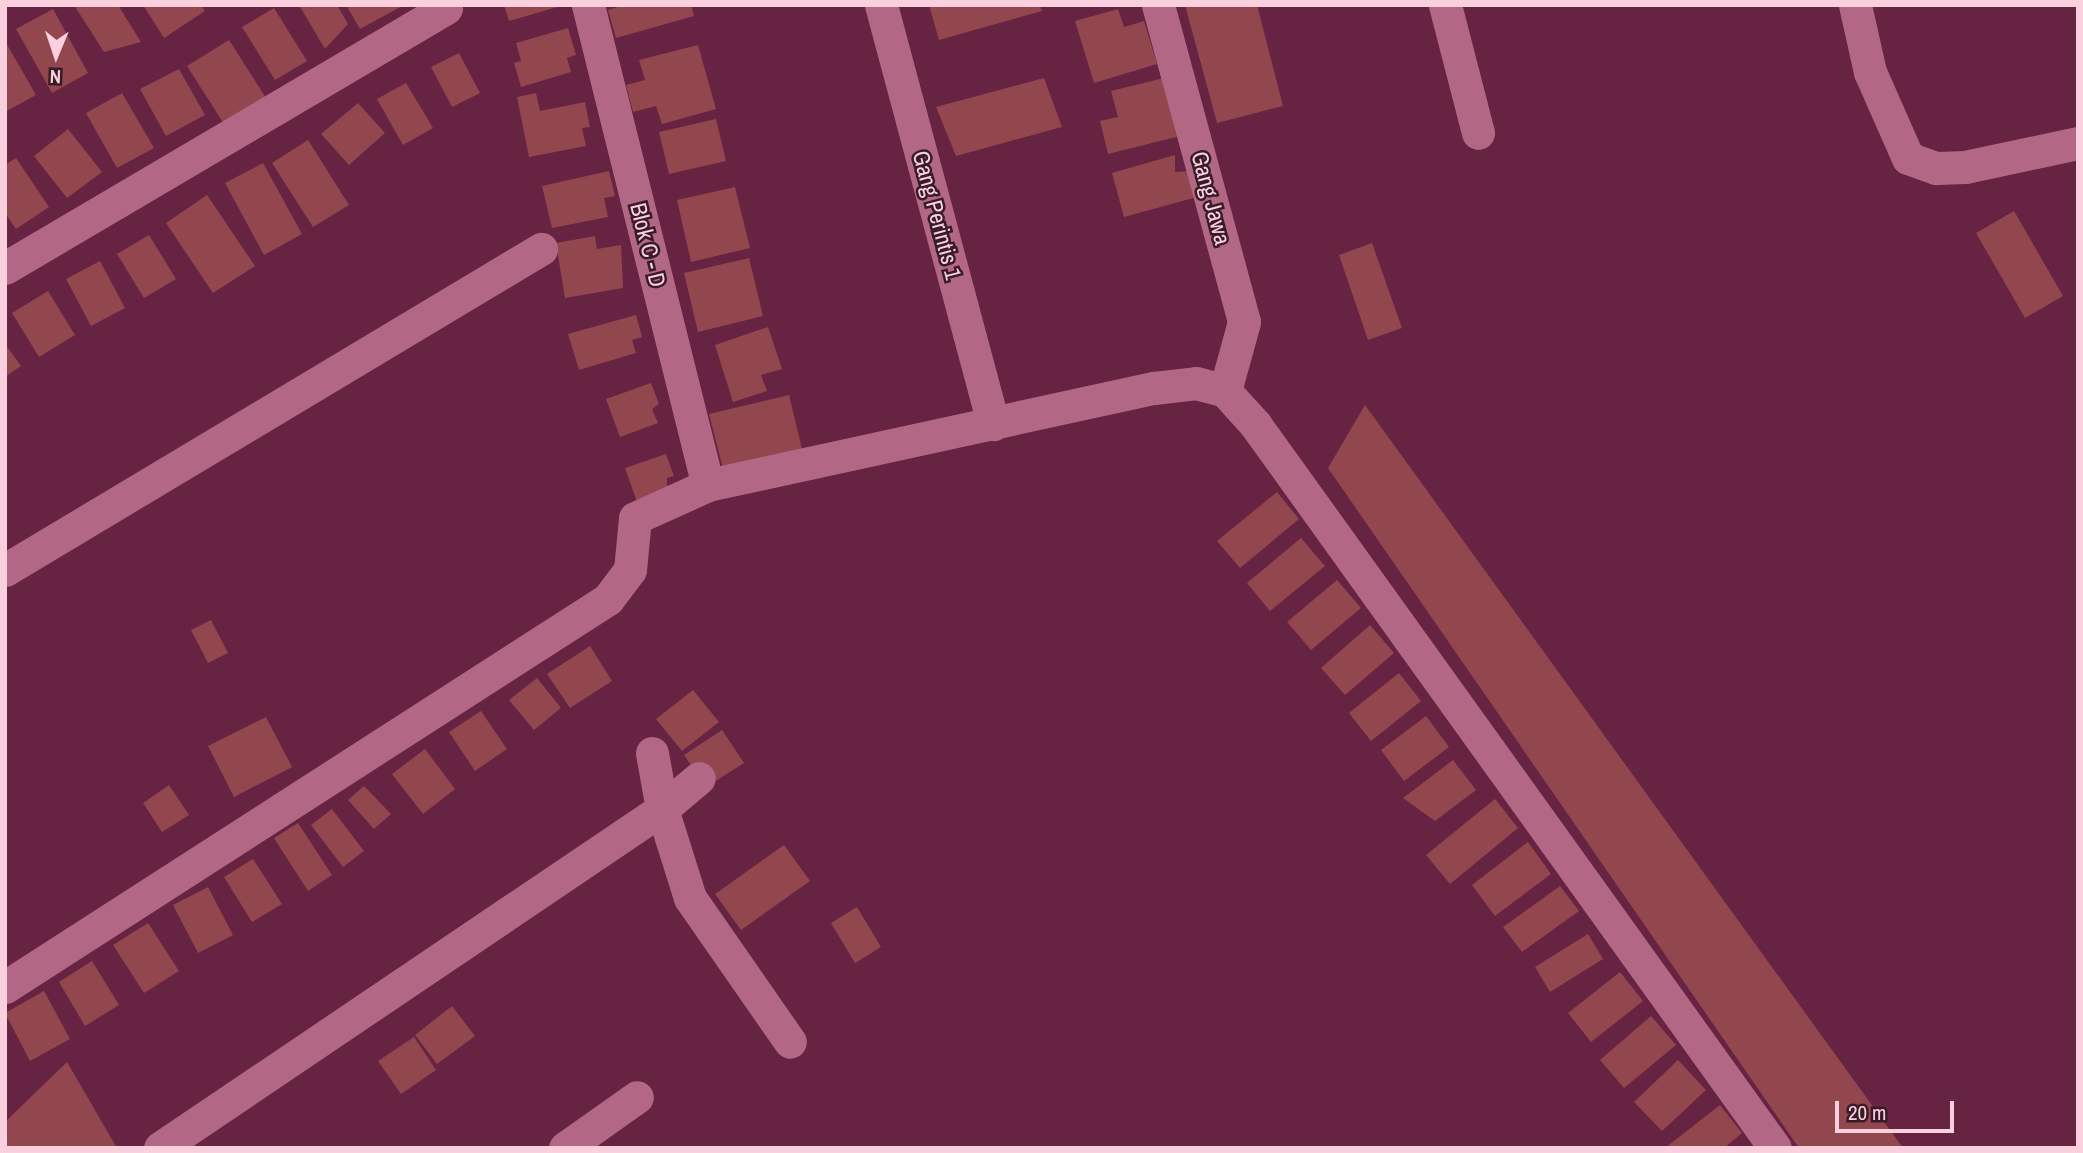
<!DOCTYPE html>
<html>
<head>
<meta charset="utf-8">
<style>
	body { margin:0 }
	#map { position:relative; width:2083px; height:1153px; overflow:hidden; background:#672342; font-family:"Archivo Narrow",sans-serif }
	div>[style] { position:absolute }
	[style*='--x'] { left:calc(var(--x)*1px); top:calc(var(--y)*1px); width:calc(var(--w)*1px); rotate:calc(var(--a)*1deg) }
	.building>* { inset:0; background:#92464e }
	.minor>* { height:33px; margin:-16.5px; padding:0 16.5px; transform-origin:16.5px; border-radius:16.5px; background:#b26784 }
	span { translate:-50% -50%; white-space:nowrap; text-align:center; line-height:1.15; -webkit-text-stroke:5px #391b27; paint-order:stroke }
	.street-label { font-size:23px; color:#facfde }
	.frame { position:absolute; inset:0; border:7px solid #facfde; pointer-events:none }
	.north { position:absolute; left:21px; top:21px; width:70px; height:70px; -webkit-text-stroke:5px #391b27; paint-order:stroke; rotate:182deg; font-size:19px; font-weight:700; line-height:28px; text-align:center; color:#facfde }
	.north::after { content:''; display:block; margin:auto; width:24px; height:32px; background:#facfde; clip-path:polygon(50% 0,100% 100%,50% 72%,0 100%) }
	.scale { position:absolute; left:1835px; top:1101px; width:119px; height:32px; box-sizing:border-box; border:4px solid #facfde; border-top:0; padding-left:9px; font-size:21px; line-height:24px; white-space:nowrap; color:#facfde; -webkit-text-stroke:5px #391b27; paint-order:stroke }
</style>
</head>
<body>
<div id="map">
	<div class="building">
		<i style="clip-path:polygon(74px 5px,118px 5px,141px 42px,104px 52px)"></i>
		<i style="clip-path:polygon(143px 5px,201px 5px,205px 11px,164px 38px)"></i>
		<i style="clip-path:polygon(299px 5px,337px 5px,348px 24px,325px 49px)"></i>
		<i style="clip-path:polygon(346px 5px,404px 5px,360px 29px)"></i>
		<i style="clip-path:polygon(504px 5px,561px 5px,561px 6px,509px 21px)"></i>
		<i style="clip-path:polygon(625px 5px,691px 5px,694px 16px,616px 38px,608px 10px)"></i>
		<i style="clip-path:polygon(929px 5px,1040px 5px,1042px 11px,939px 40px)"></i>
		<i style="clip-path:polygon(1185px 5px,1257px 5px,1283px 106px,1217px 123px)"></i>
		<i style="clip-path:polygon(274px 8px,307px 61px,275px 80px,242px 27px)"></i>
		<i style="clip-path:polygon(53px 9px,88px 73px,52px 93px,16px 29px)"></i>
		<i style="clip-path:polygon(1118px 9px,1124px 27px,1144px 21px,1157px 64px,1094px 83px,1075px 21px)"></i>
		<i style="clip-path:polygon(568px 28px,576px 55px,567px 58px,571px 72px,521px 87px,514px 63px,521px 61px,516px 43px)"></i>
		<i style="clip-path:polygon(229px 40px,266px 98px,224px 124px,187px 66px)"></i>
		<i style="clip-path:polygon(5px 41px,36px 95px,5px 112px)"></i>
		<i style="clip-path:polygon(698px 45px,716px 109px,662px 124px,656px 106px,633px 112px,626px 85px,645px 80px,639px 60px)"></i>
		<i style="clip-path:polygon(459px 53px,480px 93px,452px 107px,431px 67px)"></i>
		<i style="clip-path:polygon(179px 69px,205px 115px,166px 136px,140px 89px)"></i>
		<i style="clip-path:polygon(1044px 78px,1062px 127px,956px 156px,936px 107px)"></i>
		<i style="clip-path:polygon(1164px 78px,1180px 136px,1108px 154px,1100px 121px,1118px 117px,1111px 91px)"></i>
		<i style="clip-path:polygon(406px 83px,433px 128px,403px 145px,377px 99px)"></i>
		<i style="clip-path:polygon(122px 93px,154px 148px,117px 168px,86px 113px)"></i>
		<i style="clip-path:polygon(536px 93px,540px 111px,585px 102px,590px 127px,582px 128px,586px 146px,529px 157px,517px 97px)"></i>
		<i style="clip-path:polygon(358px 103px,385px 133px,349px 165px,321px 134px)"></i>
		<i style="clip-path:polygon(716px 119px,726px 161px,669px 174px,659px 132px)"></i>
		<i style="clip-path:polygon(68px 129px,102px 172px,67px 198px,34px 156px)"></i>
		<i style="clip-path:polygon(308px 140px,349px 205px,313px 227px,272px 163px)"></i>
		<i style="clip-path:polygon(1175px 155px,1175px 172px,1190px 171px,1197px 197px,1124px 217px,1112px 173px)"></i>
		<i style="clip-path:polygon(16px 158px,49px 207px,16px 229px,5px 213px,5px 165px)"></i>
		<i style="clip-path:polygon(263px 163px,302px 234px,264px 255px,225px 183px)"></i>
		<i style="clip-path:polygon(609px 171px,615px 196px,604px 198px,608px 217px,552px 228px,542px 186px)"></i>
		<i style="clip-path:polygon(735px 187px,750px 248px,691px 262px,677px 200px)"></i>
		<i style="clip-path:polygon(207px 195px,255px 266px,213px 293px,166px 223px)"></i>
		<i style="clip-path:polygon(2014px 211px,2063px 296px,2025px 318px,1976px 233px)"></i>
		<i style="clip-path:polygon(149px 235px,176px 279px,144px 298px,117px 254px)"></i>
		<i style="clip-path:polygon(595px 236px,597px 249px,621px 245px,623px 288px,565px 298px,556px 243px)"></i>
		<i style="clip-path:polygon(1372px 243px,1402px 328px,1368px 340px,1339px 255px)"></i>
		<i style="clip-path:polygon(749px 258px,763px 316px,698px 332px,684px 273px)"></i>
		<i style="clip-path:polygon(100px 261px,125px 308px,91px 326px,66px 279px)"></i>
		<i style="clip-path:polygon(48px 291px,75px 335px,39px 357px,12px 313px)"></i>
		<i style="clip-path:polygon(636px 315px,642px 337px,632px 340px,636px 353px,579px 370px,568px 334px)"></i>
		<i style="clip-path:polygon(768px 327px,782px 369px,761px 375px,767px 391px,733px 402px,715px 345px)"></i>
		<i style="clip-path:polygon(5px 344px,21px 366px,5px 377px)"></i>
		<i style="clip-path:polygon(651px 383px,659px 404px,652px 409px,658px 423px,620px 437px,606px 399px)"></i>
		<i style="clip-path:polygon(789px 395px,804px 457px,725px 476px,709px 414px)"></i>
		<i style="clip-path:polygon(1365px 405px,1903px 1148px,1799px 1148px,1328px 468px)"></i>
		<i style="clip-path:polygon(666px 454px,674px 476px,667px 478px,667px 493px,637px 502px,625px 468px)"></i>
		<i style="clip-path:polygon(1277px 492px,1299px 519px,1240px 568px,1217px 541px)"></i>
		<i style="clip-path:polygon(1301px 538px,1325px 566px,1270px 611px,1247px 583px)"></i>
		<i style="clip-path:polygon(1337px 580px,1361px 608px,1311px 650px,1287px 622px)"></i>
		<i style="clip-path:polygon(211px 620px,228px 653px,208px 663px,191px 630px)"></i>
		<i style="clip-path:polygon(1370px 625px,1394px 653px,1345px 695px,1321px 668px)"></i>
		<i style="clip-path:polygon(590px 646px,612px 681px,570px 708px,547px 674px)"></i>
		<i style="clip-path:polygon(1399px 673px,1421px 701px,1371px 741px,1349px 713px)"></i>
		<i style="clip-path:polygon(537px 678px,561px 708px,534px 730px,509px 700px)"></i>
		<i style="clip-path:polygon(693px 690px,719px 722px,682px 751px,656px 719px)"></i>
		<i style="clip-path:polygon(481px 711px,507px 749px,475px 771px,449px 732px)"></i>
		<i style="clip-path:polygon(1426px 716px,1449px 747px,1404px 781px,1381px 750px)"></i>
		<i style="clip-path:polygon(266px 717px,292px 767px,234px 797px,208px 746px)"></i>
		<i style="clip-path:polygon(722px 730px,744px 763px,706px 787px,684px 755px)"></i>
		<i style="clip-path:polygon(425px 749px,455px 789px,423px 814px,392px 774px)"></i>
		<i style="clip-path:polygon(1453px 760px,1476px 790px,1435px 821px,1403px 798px)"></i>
		<i style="clip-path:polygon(169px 785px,189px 815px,162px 832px,143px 803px)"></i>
		<i style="clip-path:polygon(364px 786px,391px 814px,374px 829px,348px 800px)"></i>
		<i style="clip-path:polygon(1495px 799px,1518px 828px,1450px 884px,1426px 855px)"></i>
		<i style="clip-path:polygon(332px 809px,364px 851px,343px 867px,311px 825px)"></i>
		<i style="clip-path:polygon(298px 823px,332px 875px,308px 891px,274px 838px)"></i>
		<i style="clip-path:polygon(1528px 842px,1551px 874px,1495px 916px,1472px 885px)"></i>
		<i style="clip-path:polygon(784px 845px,810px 881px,741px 930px,715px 894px)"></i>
		<i style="clip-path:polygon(253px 859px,282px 904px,252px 922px,224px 877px)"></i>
		<i style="clip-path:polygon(1560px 886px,1579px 911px,1522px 952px,1503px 927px)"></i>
		<i style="clip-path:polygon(208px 887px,233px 935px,198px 953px,173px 905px)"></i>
		<i style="clip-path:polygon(857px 907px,881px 947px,855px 963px,831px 923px)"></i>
		<i style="clip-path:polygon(148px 923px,179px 971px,144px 993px,113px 945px)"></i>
		<i style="clip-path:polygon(1588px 934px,1603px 959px,1550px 992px,1535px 967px)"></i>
		<i style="clip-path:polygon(92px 961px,119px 1005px,85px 1026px,59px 982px)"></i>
		<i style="clip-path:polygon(1620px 972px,1643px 1001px,1591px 1042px,1568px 1013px)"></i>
		<i style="clip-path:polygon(44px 991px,70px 1039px,30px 1061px,5px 1013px)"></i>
		<i style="clip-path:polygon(452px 1006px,475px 1036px,437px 1064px,415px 1035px)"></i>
		<i style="clip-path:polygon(1651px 1016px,1676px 1045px,1624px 1088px,1600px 1060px)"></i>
		<i style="clip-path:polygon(414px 1037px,436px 1070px,401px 1094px,378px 1061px)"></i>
		<i style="clip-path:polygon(1678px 1060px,1706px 1090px,1662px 1131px,1634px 1102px)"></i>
		<i style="clip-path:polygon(67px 1062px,117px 1148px,5px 1148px,5px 1122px)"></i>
		<i style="clip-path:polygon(1720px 1105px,1742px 1133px,1724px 1148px,1665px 1148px)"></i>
	</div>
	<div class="minor">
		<i style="--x:588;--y:5;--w:495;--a:76"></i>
		<i style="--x:881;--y:5;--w:434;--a:75"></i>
		<i style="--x:1158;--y:5;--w:328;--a:74.8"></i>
		<i style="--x:1244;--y:322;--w:72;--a:105.4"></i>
		<i style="--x:1445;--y:5;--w:132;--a:75.5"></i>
		<i style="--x:1855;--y:5;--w:69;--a:77.4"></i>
		<i style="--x:1870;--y:72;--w:94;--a:66.2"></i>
		<i style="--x:1908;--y:158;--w:30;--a:20"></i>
		<i style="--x:1936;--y:168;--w:29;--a:-2"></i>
		<i style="--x:1965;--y:167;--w:116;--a:-12"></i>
		<i style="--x:5;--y:268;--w:512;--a:-30.52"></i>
		<i style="--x:5;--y:570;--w:625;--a:-30.92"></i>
		<i style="--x:652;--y:753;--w:57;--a:79.9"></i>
		<i style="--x:662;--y:809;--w:93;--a:72.5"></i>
		<i style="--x:690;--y:898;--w:175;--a:55.2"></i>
		<i style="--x:5;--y:987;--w:717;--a:-32.76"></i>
		<i style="--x:608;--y:599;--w:36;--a:-53"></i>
		<i style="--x:630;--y:570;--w:52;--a:-84.5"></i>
		<i style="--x:635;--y:518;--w:80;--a:-24.3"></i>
		<i style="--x:708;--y:485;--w:456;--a:-12.3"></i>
		<i style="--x:1154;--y:388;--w:42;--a:-6.8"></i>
		<i style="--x:1196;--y:383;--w:30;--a:15"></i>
		<i style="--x:1225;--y:391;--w:45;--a:47.7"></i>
		<i style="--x:1255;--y:424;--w:891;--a:54.31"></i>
		<i style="--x:160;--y:1148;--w:606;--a:-34.03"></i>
		<i style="--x:662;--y:809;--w:48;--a:-40"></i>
		<i style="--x:565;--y:1148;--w:88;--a:-35.3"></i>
	</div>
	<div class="street-label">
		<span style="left:1211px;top:198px;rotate:75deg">Gang Jawa</span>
		<span style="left:937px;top:215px;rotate:75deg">Gang Perintis 1</span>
		<span style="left:648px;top:245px;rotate:76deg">Blok C - D</span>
	</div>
	<div class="frame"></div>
	<div class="north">N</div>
	<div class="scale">20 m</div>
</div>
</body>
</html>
